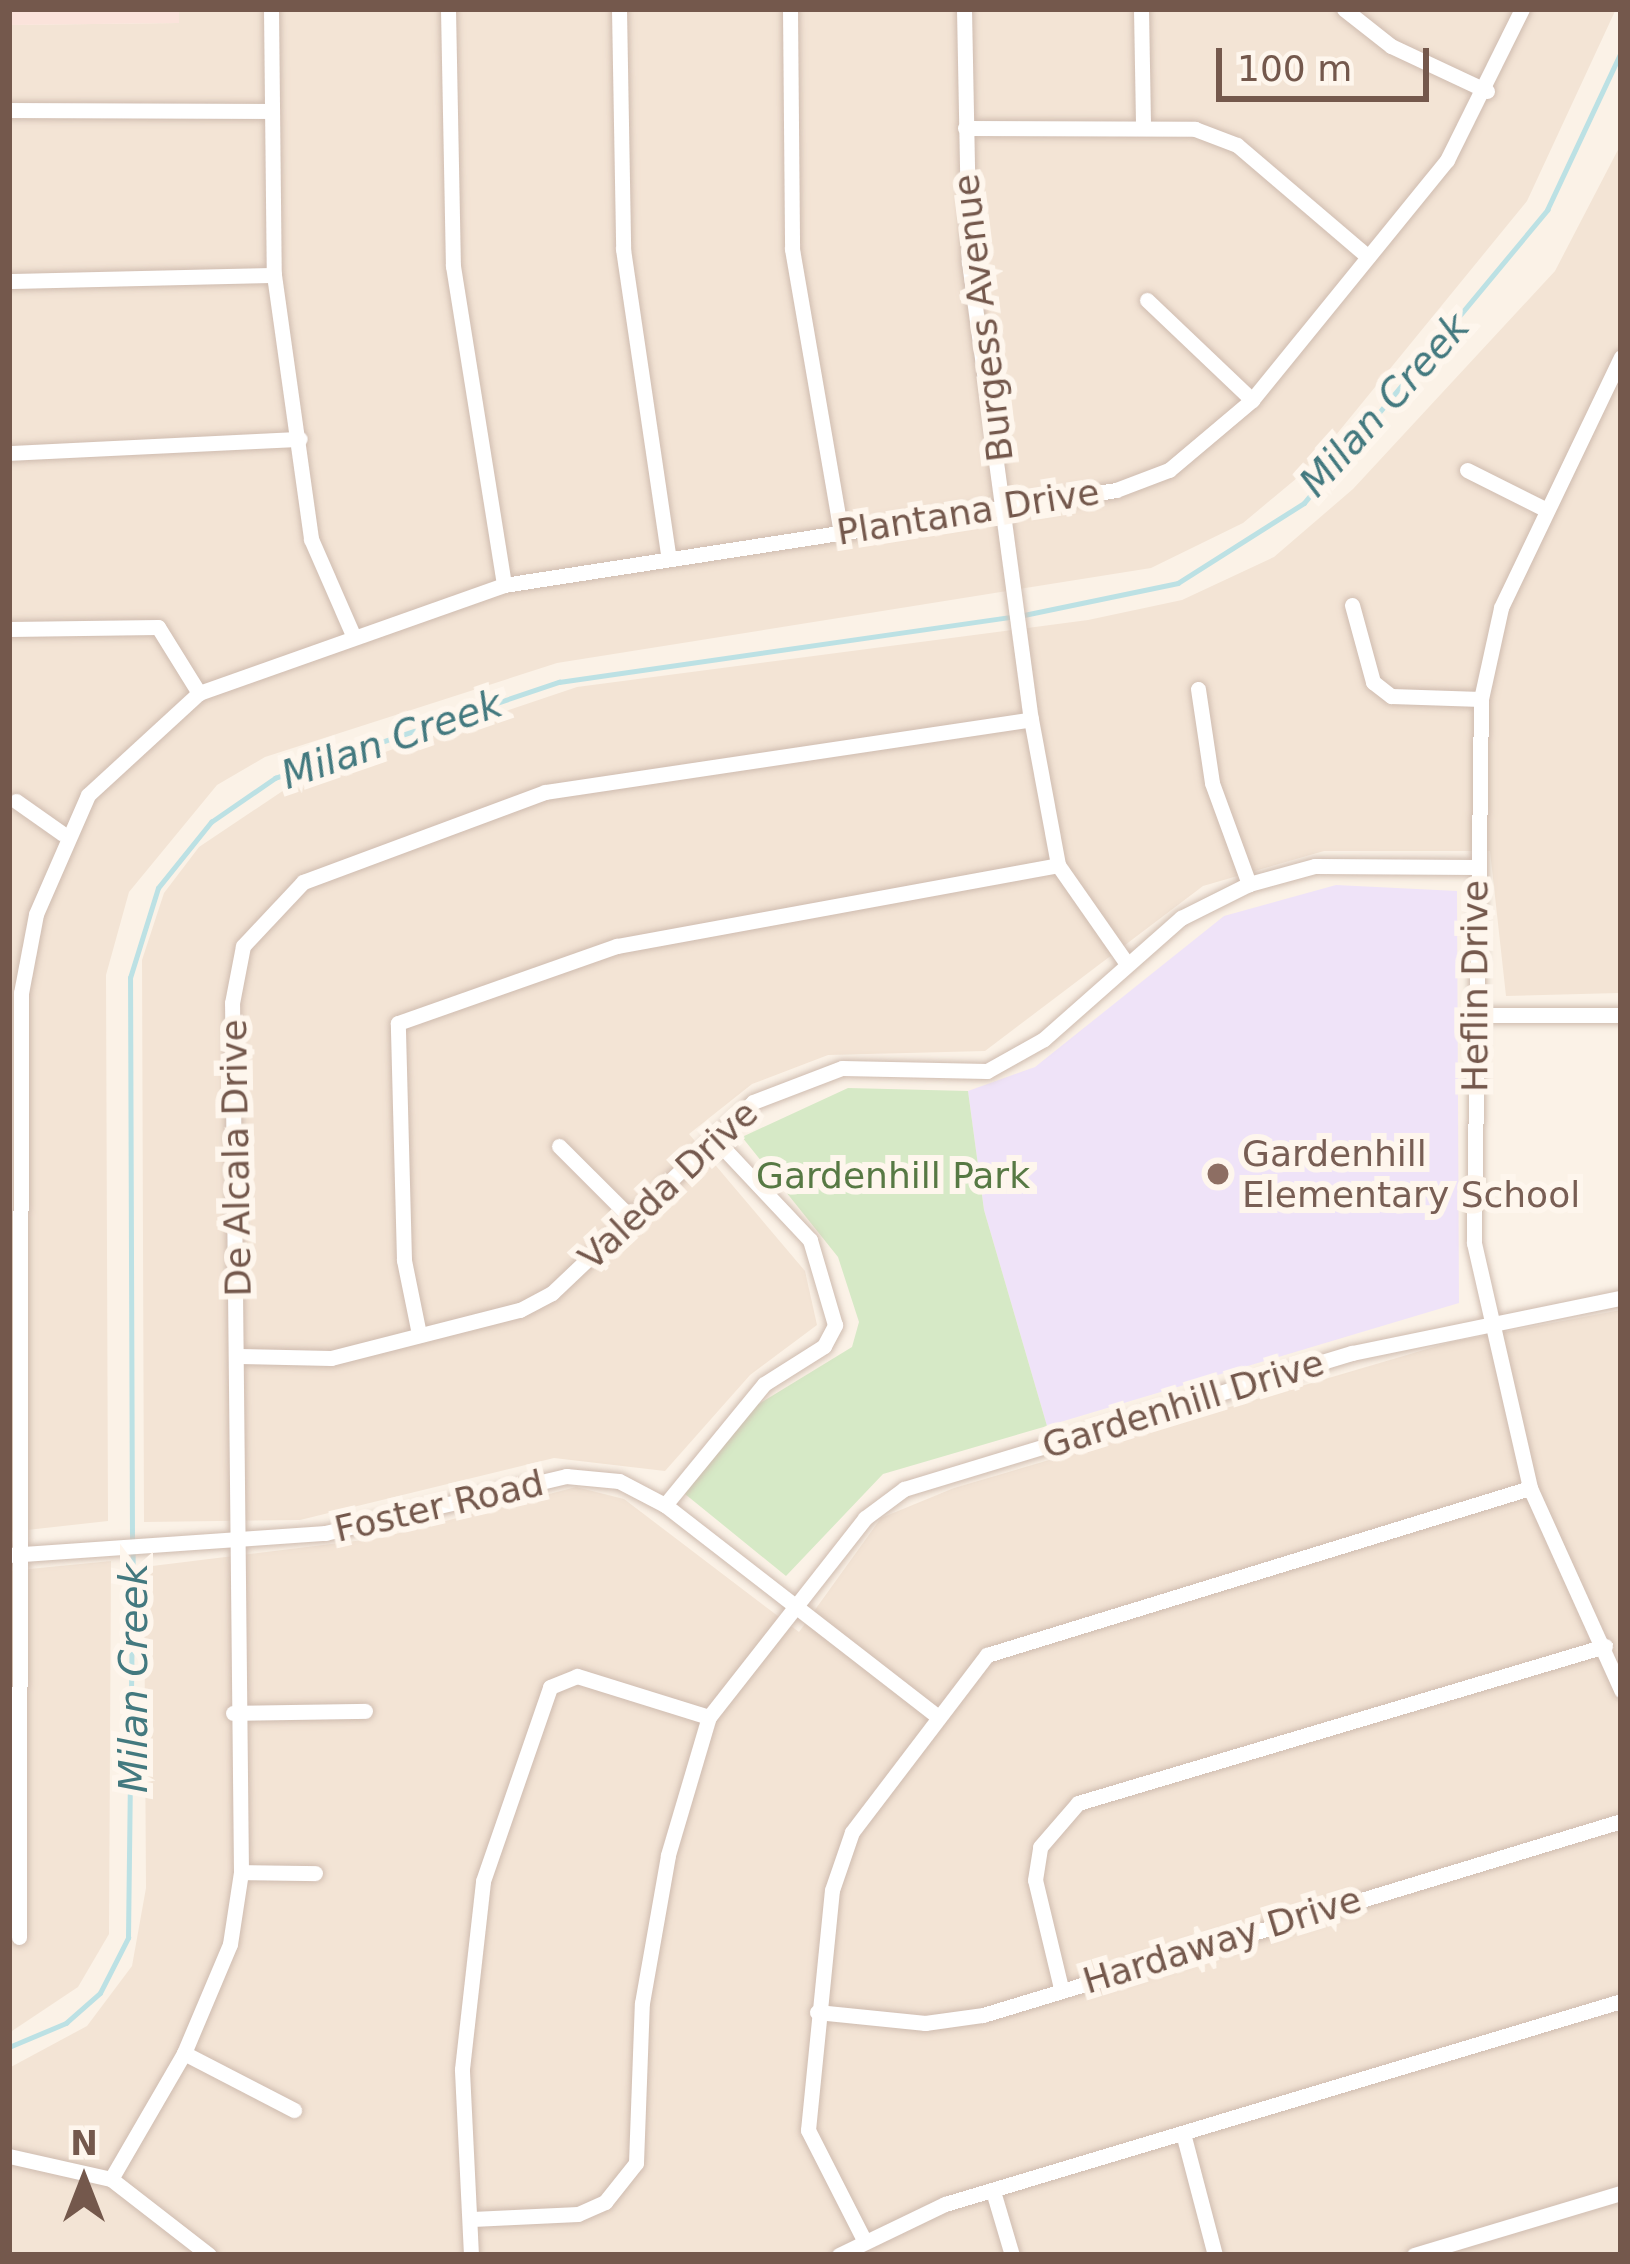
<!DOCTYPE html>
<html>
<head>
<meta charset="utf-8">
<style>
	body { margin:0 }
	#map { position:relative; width:1630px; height:2264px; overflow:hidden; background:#fbf2e7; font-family:"DejaVu Sans",sans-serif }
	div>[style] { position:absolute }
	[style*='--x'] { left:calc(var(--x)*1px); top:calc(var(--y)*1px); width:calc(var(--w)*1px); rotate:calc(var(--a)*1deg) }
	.residential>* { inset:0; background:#f3e4d5 }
	.commercial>* { inset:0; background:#fbe3db }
	.education>* { inset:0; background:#efe3f8 }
	.green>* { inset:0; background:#d6e9c6 }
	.stream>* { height:4.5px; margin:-2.25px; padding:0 2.25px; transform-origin:2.25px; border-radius:2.25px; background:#bce1e4 }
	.roads { filter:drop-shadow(0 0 3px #cfbcb0) drop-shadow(0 0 3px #cfbcb0) }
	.minor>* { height:15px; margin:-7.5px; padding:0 7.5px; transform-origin:7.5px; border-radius:7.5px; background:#fff }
	.dots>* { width:33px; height:33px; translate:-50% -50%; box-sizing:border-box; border:6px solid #fef6ed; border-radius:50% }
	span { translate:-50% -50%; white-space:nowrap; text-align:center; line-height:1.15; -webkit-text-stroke:12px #fef6ed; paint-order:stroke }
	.street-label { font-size:36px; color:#74584c }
	.education-label { font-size:36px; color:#785e54 }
	.left { translate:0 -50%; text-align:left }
	.park-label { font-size:36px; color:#577944 }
	.water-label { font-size:39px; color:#43797f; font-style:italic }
	.frame { position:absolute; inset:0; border:12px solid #74584c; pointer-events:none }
	.north { position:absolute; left:24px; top:2120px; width:120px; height:120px; -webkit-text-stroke:9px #fef6ed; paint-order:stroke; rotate:0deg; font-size:33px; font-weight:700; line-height:48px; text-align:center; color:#74584c }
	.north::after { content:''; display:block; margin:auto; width:42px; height:54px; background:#74584c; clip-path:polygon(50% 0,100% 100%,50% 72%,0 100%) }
	.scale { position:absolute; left:1216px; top:48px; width:213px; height:54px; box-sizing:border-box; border:6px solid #74584c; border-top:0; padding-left:15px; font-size:36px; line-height:42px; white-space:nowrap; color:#74584c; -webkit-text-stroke:9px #fef6ed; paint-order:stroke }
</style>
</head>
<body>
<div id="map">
	<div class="residential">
		<i style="clip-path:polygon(179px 9px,1616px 9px,1527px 201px,1309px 468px,1243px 523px,1151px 568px,557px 663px,265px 757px,217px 785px,129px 892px,106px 975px,108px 1521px,9px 1532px,9px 25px,178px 23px)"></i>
		<i style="clip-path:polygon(1621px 144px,1619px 993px,1506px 996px,1490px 851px,1324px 851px,1203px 886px,985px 1051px,828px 1055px,752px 1084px,689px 1134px,805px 1271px,817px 1325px,750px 1375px,665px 1471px,554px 1458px,300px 1520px,144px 1522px,142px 960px,164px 893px,199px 847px,296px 782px,577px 687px,1088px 620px,1182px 600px,1274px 557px,1353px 489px,1555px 271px)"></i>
		<i style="clip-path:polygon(1621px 1310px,1621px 2255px,9px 2255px,9px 2068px,87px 2026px,132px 1966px,146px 1888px,144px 1567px,380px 1538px,576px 1487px,624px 1499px,799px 1632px,881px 1518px,954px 1488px,1451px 1342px)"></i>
		<i style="clip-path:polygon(111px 1561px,109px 1934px,78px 1987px,9px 2033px,9px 1571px)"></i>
	</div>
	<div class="commercial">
		<i style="clip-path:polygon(9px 9px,179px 9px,179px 23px,9px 25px)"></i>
	</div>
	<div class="education">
		<i style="clip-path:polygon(1336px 885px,1457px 891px,1459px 1303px,1047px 1426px,984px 1210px,968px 1091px,1035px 1067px,1224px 916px)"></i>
	</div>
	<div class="green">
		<i style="clip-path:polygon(848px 1088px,968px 1091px,984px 1210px,1047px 1426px,883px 1474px,786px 1576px,685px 1494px,752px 1408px,852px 1347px,859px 1322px,838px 1257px,742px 1137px)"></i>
	</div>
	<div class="stream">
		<i style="--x:1024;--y:615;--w:157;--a:-11.7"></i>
		<i style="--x:1178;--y:583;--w:149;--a:-32.4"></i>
		<i style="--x:1304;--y:503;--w:381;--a:-50.3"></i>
		<i style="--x:1547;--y:210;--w:174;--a:-64.9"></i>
		<i style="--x:132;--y:1542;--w:564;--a:-90.2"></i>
		<i style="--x:130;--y:978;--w:94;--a:-72.7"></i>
		<i style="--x:158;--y:888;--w:85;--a:-51.2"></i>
		<i style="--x:211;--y:822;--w:78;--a:-34.5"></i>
		<i style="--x:275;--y:778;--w:300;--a:-18.7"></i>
		<i style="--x:559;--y:682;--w:458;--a:-8.2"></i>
		<i style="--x:9;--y:2047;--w:62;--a:-22.8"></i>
		<i style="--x:66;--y:2023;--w:45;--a:-41.4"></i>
		<i style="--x:100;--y:1993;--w:62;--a:-63"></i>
		<i style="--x:128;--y:1938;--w:385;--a:-89.3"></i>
	</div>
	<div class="roads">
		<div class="minor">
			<i style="--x:271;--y:9;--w:266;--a:89.4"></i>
			<i style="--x:274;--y:275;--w:267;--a:82"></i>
			<i style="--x:311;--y:539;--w:103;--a:66.4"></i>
			<i style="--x:448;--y:9;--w:257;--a:88.9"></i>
			<i style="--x:453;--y:266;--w:323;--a:80.9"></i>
			<i style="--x:619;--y:9;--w:240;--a:89"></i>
			<i style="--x:623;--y:249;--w:307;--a:81.6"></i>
			<i style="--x:790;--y:9;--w:240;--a:89.5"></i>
			<i style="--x:792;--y:249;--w:287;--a:80.2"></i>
			<i style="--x:964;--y:9;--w:253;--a:88.9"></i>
			<i style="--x:969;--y:262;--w:461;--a:82.3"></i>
			<i style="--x:1031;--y:719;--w:148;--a:79.5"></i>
			<i style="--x:1058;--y:865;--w:117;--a:55.1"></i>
			<i style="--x:1141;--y:9;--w:114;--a:89"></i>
			<i style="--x:1344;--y:9;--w:60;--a:38.2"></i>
			<i style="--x:1391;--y:46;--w:106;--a:25.1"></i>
			<i style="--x:9;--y:110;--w:262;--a:0.2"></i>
			<i style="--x:965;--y:128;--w:230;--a:0.2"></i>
			<i style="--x:1195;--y:129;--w:45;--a:20.9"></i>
			<i style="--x:1237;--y:145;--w:172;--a:40.5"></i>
			<i style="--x:9;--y:281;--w:265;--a:-1.3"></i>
			<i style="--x:1147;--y:300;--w:145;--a:43.6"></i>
			<i style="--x:1621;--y:357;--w:278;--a:115.6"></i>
			<i style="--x:1501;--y:608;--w:93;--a:102.4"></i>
			<i style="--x:1481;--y:699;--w:544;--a:90.74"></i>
			<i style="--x:1474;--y:1243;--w:251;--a:77.1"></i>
			<i style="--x:1530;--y:1488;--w:222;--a:65.7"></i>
			<i style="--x:9;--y:453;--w:291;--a:-2.8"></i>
			<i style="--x:1467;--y:470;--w:87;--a:26.6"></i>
			<i style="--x:1352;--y:605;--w:80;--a:74.7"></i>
			<i style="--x:1373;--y:682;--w:23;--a:38"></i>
			<i style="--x:1391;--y:696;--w:90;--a:1.9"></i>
			<i style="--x:9;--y:629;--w:149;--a:-0.8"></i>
			<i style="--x:158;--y:627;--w:78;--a:58.2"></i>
			<i style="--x:1198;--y:689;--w:95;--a:81.5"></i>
			<i style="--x:1212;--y:783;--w:108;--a:69.9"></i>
			<i style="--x:16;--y:801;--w:57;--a:35.1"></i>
			<i style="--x:1476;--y:1015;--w:145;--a:0"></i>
			<i style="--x:559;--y:1146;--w:102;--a:45"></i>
			<i style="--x:419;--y:1334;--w:76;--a:-101.5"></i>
			<i style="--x:404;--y:1260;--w:237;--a:-91.5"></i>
			<i style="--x:398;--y:1023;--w:232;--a:-19.4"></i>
			<i style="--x:617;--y:946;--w:448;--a:-10.4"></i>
			<i style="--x:240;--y:1356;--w:91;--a:1.3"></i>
			<i style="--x:331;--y:1358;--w:195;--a:-14.3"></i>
			<i style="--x:520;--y:1310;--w:36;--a:-28"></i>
			<i style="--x:552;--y:1293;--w:277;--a:-43.5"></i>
			<i style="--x:753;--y:1102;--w:95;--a:-20.9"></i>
			<i style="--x:842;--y:1068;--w:145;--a:1.2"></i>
			<i style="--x:987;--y:1071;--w:65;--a:-29.3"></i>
			<i style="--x:1044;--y:1039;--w:183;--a:-41.5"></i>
			<i style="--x:1181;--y:918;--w:76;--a:-26.6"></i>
			<i style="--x:1249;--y:884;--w:68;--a:-15.3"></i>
			<i style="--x:1315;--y:866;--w:161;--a:0.4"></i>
			<i style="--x:665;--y:1505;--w:156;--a:-50.7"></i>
			<i style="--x:764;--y:1384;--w:71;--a:-32.3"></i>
			<i style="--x:824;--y:1346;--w:24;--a:-62"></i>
			<i style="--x:835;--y:1325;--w:89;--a:-106.4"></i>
			<i style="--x:810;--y:1240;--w:143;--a:-133.3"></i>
			<i style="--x:9;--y:1555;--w:317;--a:-4"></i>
			<i style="--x:325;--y:1533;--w:248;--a:-13.3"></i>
			<i style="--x:566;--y:1476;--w:53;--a:5.4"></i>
			<i style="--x:619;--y:1481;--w:52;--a:27.6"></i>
			<i style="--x:665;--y:1505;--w:343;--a:37.8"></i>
			<i style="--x:233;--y:1713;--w:132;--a:-0.9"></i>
			<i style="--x:241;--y:1872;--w:74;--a:0.8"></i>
			<i style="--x:19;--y:1937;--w:944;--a:-89.88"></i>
			<i style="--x:21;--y:993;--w:80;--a:-79.2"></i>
			<i style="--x:36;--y:914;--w:130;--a:-66.4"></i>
			<i style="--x:88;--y:795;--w:151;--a:-42.6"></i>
			<i style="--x:199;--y:693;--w:324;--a:-19.5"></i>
			<i style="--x:504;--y:585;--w:619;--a:-8.82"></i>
			<i style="--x:1116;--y:490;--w:57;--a:-20.7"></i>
			<i style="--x:1169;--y:470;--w:109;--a:-40.1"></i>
			<i style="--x:1252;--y:400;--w:309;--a:-50.9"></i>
			<i style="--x:1447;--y:160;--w:169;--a:-63.6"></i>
			<i style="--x:1061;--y:1988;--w:111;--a:-103.5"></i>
			<i style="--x:1035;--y:1880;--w:33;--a:-81"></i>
			<i style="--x:1040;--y:1847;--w:58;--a:-49.2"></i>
			<i style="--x:1078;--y:1803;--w:550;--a:-16.59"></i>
			<i style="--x:817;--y:2012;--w:109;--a:5.8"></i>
			<i style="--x:925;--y:2023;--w:59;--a:-7.9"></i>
			<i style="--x:983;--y:2015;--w:667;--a:-16.91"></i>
			<i style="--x:184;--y:2053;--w:124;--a:27.4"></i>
			<i style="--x:1184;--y:2137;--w:122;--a:75.3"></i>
			<i style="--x:9;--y:2156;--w:105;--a:12.7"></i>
			<i style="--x:111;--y:2179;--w:124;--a:37.8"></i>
			<i style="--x:111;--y:2179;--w:146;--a:-59.9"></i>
			<i style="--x:184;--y:2053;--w:118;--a:-67.1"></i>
			<i style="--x:230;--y:1944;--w:73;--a:-81.3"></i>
			<i style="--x:241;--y:1872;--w:869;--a:-90.59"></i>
			<i style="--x:232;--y:1003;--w:58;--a:-79.1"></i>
			<i style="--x:243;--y:946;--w:88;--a:-46.8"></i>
			<i style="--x:303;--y:882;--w:258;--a:-20.4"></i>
			<i style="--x:545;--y:792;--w:491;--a:-8.5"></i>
			<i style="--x:993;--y:2191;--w:67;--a:73.5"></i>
			<i style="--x:472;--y:2219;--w:106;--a:-2.7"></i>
			<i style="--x:578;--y:2214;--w:30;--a:-24"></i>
			<i style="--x:605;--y:2202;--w:50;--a:-51.5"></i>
			<i style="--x:636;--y:2163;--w:160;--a:-87.9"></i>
			<i style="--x:642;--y:2003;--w:150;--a:-80"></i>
			<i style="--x:668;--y:1855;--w:144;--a:-73.5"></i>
			<i style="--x:709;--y:1717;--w:253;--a:-51.9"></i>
			<i style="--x:865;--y:1518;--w:49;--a:-36.6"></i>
			<i style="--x:904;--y:1489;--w:468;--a:-16.9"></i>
			<i style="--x:1352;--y:1353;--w:275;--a:-11.6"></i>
			<i style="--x:862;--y:2236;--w:119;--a:-117"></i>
			<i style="--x:808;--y:2130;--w:241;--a:-84.3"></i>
			<i style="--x:832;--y:1890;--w:61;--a:-71"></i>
			<i style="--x:852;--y:1832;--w:223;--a:-52.7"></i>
			<i style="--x:987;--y:1655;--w:568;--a:-17.1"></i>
			<i style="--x:471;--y:2255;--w:186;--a:-92.8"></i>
			<i style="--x:462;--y:2069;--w:189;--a:-83.6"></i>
			<i style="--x:483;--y:1881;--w:205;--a:-70.9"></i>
			<i style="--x:550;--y:1687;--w:29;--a:-22"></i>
			<i style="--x:577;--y:1676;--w:138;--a:17.3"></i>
			<i style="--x:839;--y:2255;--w:118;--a:-25.7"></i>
			<i style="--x:945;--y:2204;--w:706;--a:-16.71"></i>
			<i style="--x:1414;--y:2255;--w:216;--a:-16.7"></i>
		</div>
	</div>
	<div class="dots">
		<i style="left:1218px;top:1174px;background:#8d6e63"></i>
	</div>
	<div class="street-label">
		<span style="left:983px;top:318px;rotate:-97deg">Burgess Avenue</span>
		<span style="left:968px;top:512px;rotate:-9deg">Plantana Drive</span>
		<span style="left:1475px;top:986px;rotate:-90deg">Heflin Drive</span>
		<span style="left:236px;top:1158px;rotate:-91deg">De Alcala Drive</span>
		<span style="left:668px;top:1185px;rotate:-43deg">Valeda Drive</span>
		<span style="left:1183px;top:1404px;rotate:-17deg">Gardenhill Drive</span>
		<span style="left:439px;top:1506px;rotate:-13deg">Foster Road</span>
		<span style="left:1222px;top:1940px;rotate:-17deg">Hardaway Drive</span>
	</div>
	<div class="education-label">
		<span class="left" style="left:1242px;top:1174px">Gardenhill<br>Elementary School</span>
	</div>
	<div class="park-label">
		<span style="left:893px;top:1176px">Gardenhill Park</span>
	</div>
	<div class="water-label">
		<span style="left:1385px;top:405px;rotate:-48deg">Milan Creek</span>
		<span style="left:392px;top:740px;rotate:-19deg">Milan Creek</span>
		<span style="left:134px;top:1678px;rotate:-90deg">Milan Creek</span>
	</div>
	<div class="frame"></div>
	<div class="north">N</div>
	<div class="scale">100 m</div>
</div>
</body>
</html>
